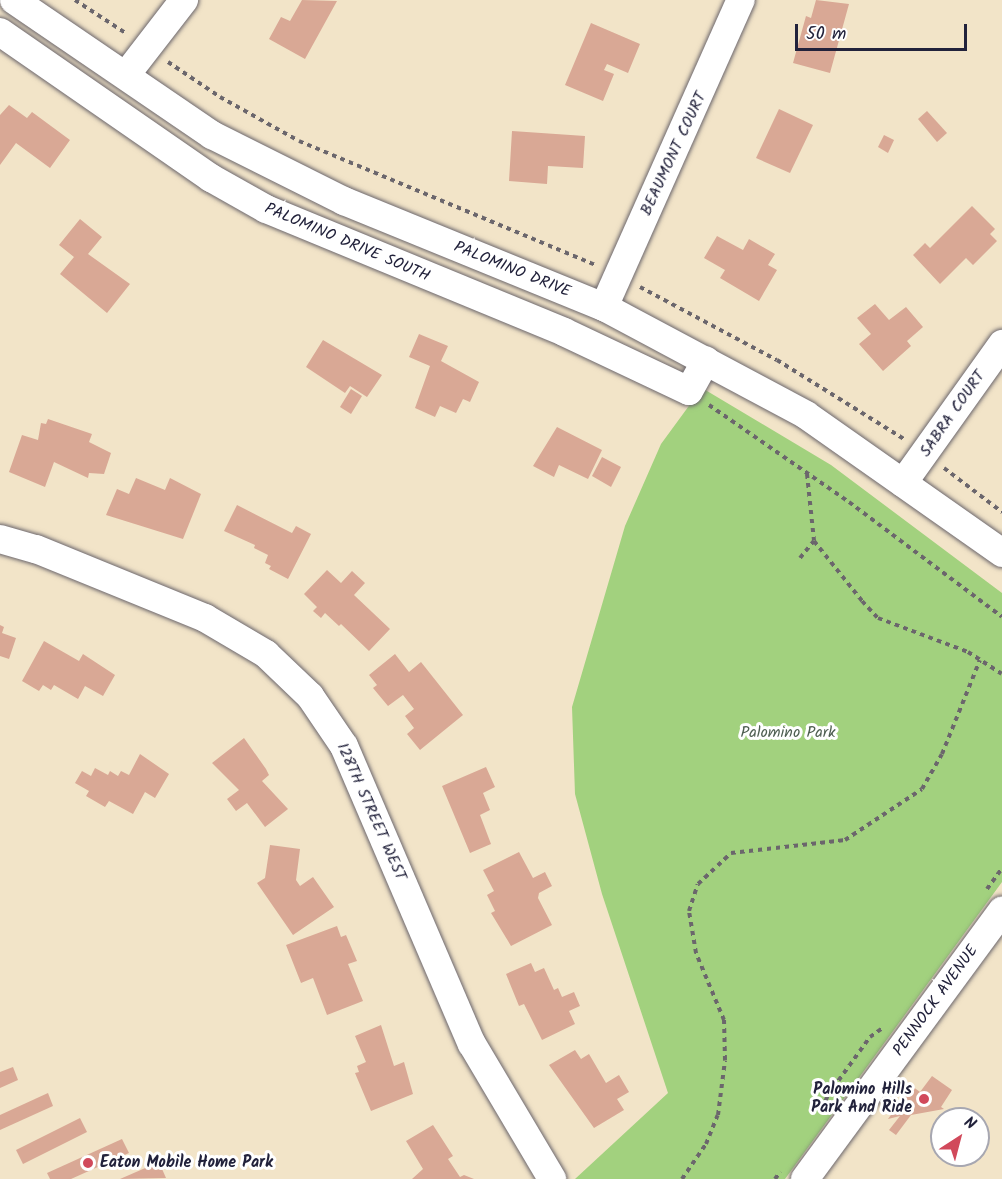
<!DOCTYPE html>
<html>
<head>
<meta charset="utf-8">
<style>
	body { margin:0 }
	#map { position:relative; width:1002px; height:1179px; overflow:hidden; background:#f2e4c8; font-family:Kalam,sans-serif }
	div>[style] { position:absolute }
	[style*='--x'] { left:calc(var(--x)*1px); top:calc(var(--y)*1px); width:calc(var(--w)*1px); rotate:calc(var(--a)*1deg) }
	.green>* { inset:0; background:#a2d17e }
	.building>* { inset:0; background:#d9a895 }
	.path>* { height:4px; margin-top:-2px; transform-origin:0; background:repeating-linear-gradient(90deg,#6b666c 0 4.5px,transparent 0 9px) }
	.roads { filter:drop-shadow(0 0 2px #6b666c) drop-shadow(0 0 2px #6b666c) }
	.minor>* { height:28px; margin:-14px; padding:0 14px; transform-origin:14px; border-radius:14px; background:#fff }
	.dots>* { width:16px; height:16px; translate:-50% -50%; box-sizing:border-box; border:3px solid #fff; border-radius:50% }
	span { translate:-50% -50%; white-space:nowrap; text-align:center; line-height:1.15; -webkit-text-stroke:6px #fff; paint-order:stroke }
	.street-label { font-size:16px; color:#22223b }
	.park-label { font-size:16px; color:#4f5f52 }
	.poi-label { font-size:16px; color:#22223b; font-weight:700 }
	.right { translate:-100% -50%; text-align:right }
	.left { translate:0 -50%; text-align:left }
	.north { position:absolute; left:930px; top:1107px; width:60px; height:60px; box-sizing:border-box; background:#fff; border:2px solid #a7a7b1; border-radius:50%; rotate:36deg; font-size:16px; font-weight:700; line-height:24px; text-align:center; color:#22223b }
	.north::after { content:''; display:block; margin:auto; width:21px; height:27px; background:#d1495b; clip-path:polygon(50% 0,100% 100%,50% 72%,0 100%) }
	.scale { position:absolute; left:795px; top:24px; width:172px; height:27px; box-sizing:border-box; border:3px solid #22223b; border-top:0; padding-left:8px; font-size:18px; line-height:21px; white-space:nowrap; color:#22223b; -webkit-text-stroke:4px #fff; paint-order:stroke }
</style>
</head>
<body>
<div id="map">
	<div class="green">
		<i style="clip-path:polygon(702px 388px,831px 465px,1002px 593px,1002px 882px,785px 1179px,575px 1179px,668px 1093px,602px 894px,575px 794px,572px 707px,625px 526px,661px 444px)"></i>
	</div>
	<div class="building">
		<i style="clip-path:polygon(302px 0,337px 1px,305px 59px,269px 39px,281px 17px,290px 21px)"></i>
		<i style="clip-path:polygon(816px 0,849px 4px,830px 73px,793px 63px,806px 16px,811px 18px)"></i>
		<i style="clip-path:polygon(591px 23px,640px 44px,628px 73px,607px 64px,604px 70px,614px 74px,603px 101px,565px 85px)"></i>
		<i style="clip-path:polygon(9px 105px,27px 118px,32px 112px,70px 140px,50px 168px,16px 143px,0 165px,0 115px)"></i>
		<i style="clip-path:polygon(779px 109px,813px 125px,790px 173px,756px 158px)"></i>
		<i style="clip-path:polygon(927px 111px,947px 133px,937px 142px,918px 119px)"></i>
		<i style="clip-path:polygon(512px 131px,585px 136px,583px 168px,548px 166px,547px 184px,509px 181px)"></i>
		<i style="clip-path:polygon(884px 135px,894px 140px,888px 153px,878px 147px)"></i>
		<i style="clip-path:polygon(972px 206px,995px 229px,990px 234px,997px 241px,973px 265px,966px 258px,940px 284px,913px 255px,925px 243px,930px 248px)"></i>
		<i style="clip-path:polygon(80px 219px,102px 237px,88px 254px,130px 284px,107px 313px,60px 274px,74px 257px,59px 245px)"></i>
		<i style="clip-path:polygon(717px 236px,743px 250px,749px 239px,775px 254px,768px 265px,777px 270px,759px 301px,720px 278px,725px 270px,704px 258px)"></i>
		<i style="clip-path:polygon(875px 304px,889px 320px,906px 307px,923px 327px,907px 341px,911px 346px,883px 371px,859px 344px,871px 334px,857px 318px)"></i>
		<i style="clip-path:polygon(419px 334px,448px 346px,441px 361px,479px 382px,470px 402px,463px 399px,456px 413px,440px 406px,435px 417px,415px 408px,430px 366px,409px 357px)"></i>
		<i style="clip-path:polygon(323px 340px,382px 375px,367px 397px,350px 386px,345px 393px,306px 367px)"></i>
		<i style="clip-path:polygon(351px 389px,362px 396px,351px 414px,340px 407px)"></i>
		<i style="clip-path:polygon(48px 419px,92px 434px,89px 442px,111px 453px,104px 474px,89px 473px,88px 478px,54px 462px,45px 487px,9px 472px,22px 435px,38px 440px,41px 423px,46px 424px)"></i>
		<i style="clip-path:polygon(557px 427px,602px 450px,588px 479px,559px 465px,554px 477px,533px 466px)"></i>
		<i style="clip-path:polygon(602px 457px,621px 467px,611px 487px,592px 476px)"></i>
		<i style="clip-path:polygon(136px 478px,165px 490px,170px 478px,201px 494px,183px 539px,106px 515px,117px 489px,129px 494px)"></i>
		<i style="clip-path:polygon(237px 505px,292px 533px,296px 526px,311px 534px,288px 579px,269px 569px,271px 566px,265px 563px,268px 555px,254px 548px,255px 545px,224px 531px)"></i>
		<i style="clip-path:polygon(327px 570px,341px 583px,352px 571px,365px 583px,354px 595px,390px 629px,369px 651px,341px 624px,339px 626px,325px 613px,321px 618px,313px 611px,317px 607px,304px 594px)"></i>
		<i style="clip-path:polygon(0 625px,4px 627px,2px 633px,16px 638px,9px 659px,0 656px)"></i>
		<i style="clip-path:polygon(44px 641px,79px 661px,83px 654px,115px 675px,103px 696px,85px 686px,78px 699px,54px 685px,51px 690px,43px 685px,39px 691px,22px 681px)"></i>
		<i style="clip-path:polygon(395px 654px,409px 672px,421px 662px,463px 715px,420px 750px,407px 734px,414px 728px,405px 716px,414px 709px,403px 695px,388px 706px,373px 688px,377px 685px,369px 675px)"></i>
		<i style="clip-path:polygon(244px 738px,266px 769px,269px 775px,262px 781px,288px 809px,265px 827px,247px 803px,236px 811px,227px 799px,239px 790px,212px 763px)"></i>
		<i style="clip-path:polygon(140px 754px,169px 774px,155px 798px,145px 792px,133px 814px,109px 801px,105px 807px,86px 796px,89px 791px,75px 783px,82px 771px,91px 776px,95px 768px,108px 775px,110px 771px,118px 776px,121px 771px,129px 775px)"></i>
		<i style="clip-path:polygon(486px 767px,495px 787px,483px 793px,490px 810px,480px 815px,491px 844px,470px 853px,442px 786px)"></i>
		<i style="clip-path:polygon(270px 845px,300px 849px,296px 880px,300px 886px,313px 877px,334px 907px,293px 935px,257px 883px,265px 878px)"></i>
		<i style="clip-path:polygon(519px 852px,533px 878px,545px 872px,552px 886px,539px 893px,538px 898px,552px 925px,511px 946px,491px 913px,495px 911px,487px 895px,494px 891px,483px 870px)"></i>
		<i style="clip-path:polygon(337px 926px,341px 937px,346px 935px,357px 961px,348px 964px,363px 1001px,327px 1015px,313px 978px,301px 983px,286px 945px)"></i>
		<i style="clip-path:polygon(531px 963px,535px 972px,544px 968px,554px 990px,558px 988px,562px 997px,574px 992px,580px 1006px,569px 1011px,575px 1024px,542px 1040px,524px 1004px,519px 1006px,506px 974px)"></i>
		<i style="clip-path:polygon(381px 1025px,394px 1066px,404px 1062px,413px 1094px,371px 1111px,355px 1073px,359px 1072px,357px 1066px,366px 1062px,355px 1036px)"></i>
		<i style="clip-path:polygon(575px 1050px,581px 1059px,589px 1054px,606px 1083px,619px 1075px,629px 1092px,617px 1099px,624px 1110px,594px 1128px,549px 1065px)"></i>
		<i style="clip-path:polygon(13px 1067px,18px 1080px,0 1088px,0 1072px)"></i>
		<i style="clip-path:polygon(932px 1076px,952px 1090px,941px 1107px,944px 1109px,911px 1115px,896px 1135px,889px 1130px,900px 1116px,888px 1119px,912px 1086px,920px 1092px)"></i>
		<i style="clip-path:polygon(48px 1093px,53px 1106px,0 1130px,0 1115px)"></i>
		<i style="clip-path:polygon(80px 1118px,87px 1132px,23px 1164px,16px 1150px)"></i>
		<i style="clip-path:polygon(433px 1125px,453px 1156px,448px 1159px,460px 1177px,464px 1175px,474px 1179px,412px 1179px,423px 1169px,406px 1141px)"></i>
		<i style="clip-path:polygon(122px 1139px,129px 1153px,71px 1179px,50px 1179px,47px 1173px)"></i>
		<i style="clip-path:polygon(159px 1162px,166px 1178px,120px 1179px)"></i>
	</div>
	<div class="path">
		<i style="--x:75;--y:0;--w:62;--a:33.2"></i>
		<i style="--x:168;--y:62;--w:63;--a:33.9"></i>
		<i style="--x:220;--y:97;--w:90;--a:29.1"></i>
		<i style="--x:299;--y:141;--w:322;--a:22.7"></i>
		<i style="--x:640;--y:287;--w:155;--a:28.1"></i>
		<i style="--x:777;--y:360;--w:150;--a:31.9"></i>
		<i style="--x:709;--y:405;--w:170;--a:34.7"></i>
		<i style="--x:849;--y:502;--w:191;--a:36.9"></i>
		<i style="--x:944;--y:468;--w:73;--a:37.2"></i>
		<i style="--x:807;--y:474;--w:67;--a:84"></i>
		<i style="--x:814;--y:541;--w:77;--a:51.3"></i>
		<i style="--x:862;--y:601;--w:23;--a:47"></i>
		<i style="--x:878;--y:618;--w:96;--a:20.7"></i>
		<i style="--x:968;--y:652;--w:40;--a:32.9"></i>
		<i style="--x:800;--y:558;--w:22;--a:-51"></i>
		<i style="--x:987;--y:889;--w:26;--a:-54"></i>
		<i style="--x:822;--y:1109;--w:15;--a:-67"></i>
		<i style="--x:828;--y:1095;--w:72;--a:-54.1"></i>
		<i style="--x:870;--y:1037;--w:14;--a:-36"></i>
		<i style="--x:682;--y:1179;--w:42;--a:-55.6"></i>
		<i style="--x:706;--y:1144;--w:31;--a:-68"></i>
		<i style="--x:718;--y:1115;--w:55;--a:-82.7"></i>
		<i style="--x:725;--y:1060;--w:40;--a:-91.4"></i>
		<i style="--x:724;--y:1020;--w:73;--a:-112.7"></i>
		<i style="--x:696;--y:953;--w:43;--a:-99.5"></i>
		<i style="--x:689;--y:911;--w:28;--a:-72"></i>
		<i style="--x:698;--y:884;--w:45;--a:-43.2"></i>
		<i style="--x:731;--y:853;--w:115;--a:-6.5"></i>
		<i style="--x:845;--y:840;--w:92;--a:-33.5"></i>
		<i style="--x:922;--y:789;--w:40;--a:-60.3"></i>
		<i style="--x:942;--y:754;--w:101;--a:-68"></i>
		<i style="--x:775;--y:1179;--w:9;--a:-54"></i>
	</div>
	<div class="roads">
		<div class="minor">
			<i style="--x:14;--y:0;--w:240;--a:34.3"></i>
			<i style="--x:212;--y:135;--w:148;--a:26.6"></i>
			<i style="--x:344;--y:201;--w:281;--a:22.2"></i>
			<i style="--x:604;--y:307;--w:229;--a:28.1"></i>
			<i style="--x:806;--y:415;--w:240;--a:35.1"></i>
			<i style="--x:0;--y:32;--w:257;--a:34.7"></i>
			<i style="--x:211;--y:178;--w:63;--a:29.4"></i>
			<i style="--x:266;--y:209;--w:322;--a:22.4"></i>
			<i style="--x:564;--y:332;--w:138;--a:25.3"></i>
			<i style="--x:689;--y:391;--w:35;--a:-61"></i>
			<i style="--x:126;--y:75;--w:95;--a:-52.3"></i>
			<i style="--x:604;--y:307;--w:336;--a:-66"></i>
			<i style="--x:903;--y:483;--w:171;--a:-54.5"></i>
			<i style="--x:0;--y:539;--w:37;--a:16"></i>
			<i style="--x:36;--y:549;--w:183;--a:22.2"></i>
			<i style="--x:205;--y:618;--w:71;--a:30.5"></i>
			<i style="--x:266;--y:654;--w:61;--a:43.7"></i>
			<i style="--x:310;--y:696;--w:60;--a:55.8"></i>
			<i style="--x:344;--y:746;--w:324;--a:66.8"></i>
			<i style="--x:472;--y:1044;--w:157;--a:59.3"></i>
			<i style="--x:805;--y:1179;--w:333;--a:-53.7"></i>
		</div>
	</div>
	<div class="dots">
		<i style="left:924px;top:1099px;background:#d1495b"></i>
		<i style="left:88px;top:1163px;background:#d1495b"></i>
	</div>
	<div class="street-label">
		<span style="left:674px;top:154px;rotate:-65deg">BEAUMONT COURT</span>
		<span style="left:347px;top:243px;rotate:23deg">PALOMINO DRIVE SOUTH</span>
		<span style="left:512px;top:270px;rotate:22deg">PALOMINO DRIVE</span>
		<span style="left:953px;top:414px;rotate:-55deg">SABRA COURT</span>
		<span style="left:371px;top:812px;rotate:66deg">128TH STREET WEST</span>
		<span style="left:936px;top:1001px;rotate:-54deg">PENNOCK AVENUE</span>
	</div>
	<div class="park-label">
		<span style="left:788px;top:733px">Palomino Park</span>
	</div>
	<div class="poi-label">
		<span class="right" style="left:912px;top:1099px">Palomino Hills<br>Park And Ride</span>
		<span class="left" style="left:100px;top:1163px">Eaton Mobile Home Park</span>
	</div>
	<div class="north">N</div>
	<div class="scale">50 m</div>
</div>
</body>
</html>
